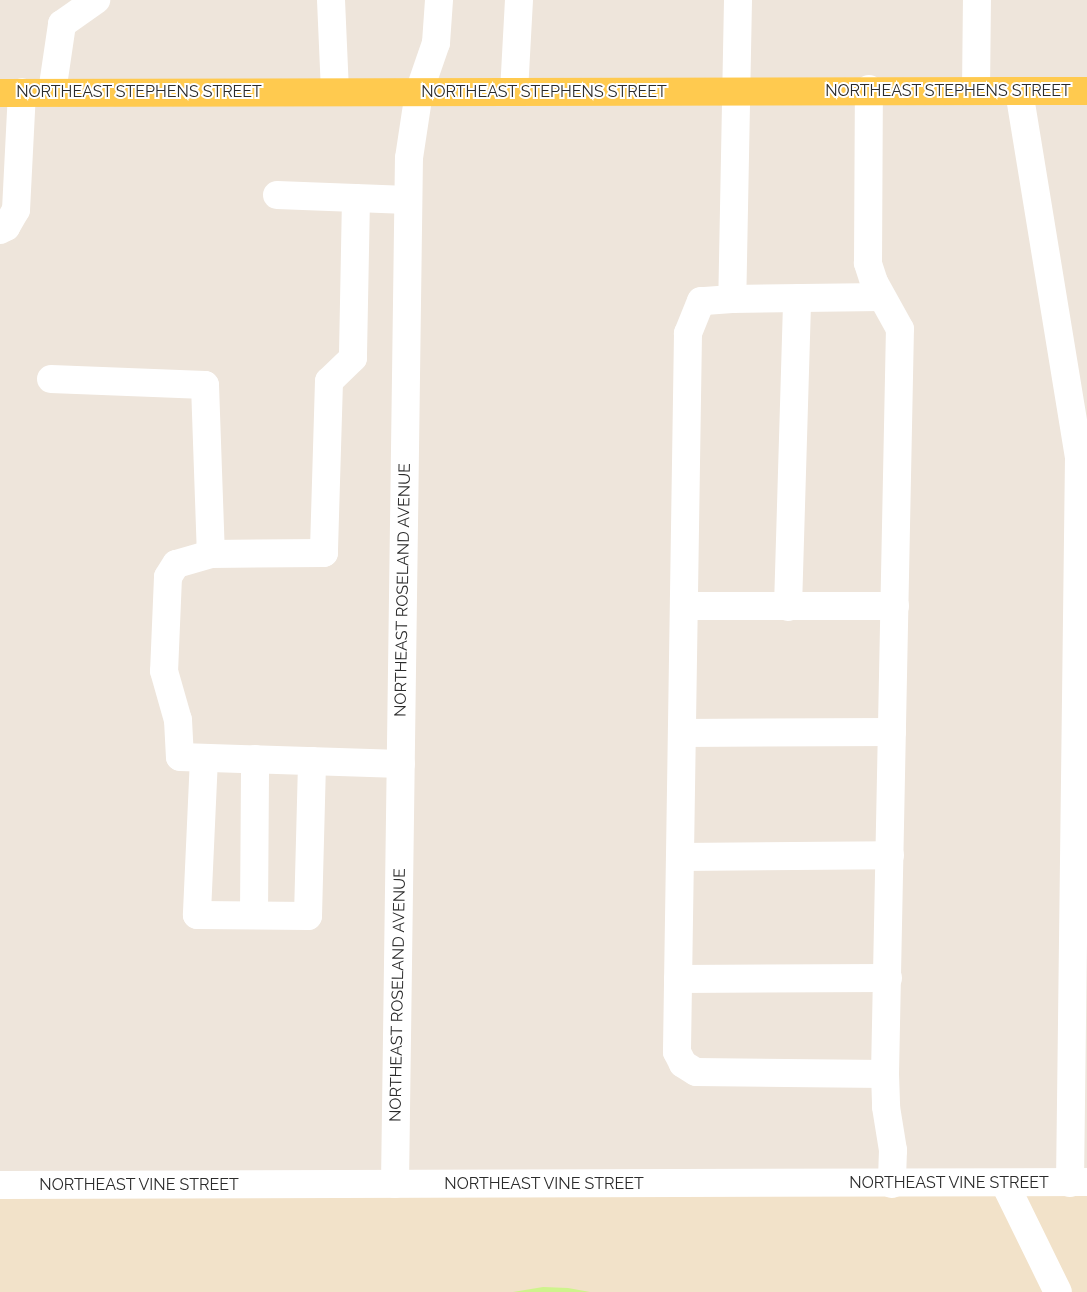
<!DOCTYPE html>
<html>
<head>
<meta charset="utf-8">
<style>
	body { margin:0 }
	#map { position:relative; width:1087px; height:1292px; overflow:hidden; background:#eee5db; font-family:Raleway,sans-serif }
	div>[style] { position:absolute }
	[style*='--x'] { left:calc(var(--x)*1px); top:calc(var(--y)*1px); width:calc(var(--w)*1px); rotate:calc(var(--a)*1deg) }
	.education>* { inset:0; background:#f2e2c9 }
	.pitch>* { inset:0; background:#cef38c }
	.minor>* { height:28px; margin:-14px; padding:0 14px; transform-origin:14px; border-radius:14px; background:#fff }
	.major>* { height:28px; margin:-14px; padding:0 14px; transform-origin:14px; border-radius:14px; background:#ffca4f }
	span { translate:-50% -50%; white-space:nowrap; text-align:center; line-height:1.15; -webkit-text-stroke:4px #fff; paint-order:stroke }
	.street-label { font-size:16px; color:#2b2b2b }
</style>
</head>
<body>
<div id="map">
	<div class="education">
		<i style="clip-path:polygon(0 1185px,1087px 1191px,1087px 1292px,0 1292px)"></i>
	</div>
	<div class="pitch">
		<i style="clip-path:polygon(543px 1287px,568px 1288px,590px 1292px,513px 1292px)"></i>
	</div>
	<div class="minor">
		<i style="--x:331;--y:0;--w:92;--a:87.5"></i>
		<i style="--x:738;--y:0;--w:299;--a:91.1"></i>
		<i style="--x:732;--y:299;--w:31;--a:176"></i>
		<i style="--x:701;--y:301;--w:35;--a:112"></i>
		<i style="--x:688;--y:333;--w:719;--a:90.88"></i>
		<i style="--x:677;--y:1052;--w:13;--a:63"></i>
		<i style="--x:683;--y:1064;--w:15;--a:32"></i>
		<i style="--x:696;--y:1072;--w:189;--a:0.6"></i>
		<i style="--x:885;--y:1074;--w:745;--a:-88.85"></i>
		<i style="--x:900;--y:329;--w:54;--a:-119"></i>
		<i style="--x:874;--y:282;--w:20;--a:-108"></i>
		<i style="--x:868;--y:263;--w:174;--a:-89.7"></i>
		<i style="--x:976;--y:91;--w:91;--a:-89.4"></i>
		<i style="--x:1019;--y:91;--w:371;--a:80.7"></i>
		<i style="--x:1079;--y:457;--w:726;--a:90.71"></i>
		<i style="--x:52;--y:92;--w:69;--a:-81.6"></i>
		<i style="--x:62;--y:24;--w:42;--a:-35.2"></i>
		<i style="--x:514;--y:92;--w:92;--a:-86.9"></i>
		<i style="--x:277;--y:195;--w:131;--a:2.2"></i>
		<i style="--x:356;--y:198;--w:160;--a:91.1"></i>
		<i style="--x:353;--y:358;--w:33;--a:136"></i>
		<i style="--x:329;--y:381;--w:172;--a:91.7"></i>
		<i style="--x:324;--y:553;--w:113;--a:179.5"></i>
		<i style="--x:211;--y:554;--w:36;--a:164"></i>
		<i style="--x:176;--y:564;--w:15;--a:122"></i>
		<i style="--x:168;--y:577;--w:94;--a:92.4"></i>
		<i style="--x:164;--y:671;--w:51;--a:74.1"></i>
		<i style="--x:178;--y:720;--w:37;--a:87"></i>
		<i style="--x:180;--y:757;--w:221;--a:1.8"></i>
		<i style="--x:0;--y:230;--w:7;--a:-27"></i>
		<i style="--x:6;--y:227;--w:20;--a:-60"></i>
		<i style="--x:16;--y:210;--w:118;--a:-87.1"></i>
		<i style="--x:732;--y:299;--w:149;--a:-0.8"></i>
		<i style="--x:51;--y:379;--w:154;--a:2.2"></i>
		<i style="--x:205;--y:385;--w:169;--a:88"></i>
		<i style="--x:684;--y:606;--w:211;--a:0"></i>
		<i style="--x:788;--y:607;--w:309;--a:-88.3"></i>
		<i style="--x:682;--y:733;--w:210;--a:-0.3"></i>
		<i style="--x:204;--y:758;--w:157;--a:92.6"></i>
		<i style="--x:197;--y:915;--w:111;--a:0.5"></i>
		<i style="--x:308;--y:916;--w:155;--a:-88.5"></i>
		<i style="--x:680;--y:857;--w:210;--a:-0.5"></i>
		<i style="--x:254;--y:915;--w:156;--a:-89.6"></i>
		<i style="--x:678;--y:979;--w:210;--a:-0.3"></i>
		<i style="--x:885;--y:1074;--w:33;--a:88"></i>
		<i style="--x:886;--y:1107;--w:44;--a:80.8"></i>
		<i style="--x:893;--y:1150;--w:34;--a:92"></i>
		<i style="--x:395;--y:1184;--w:1026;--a:-89.22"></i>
		<i style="--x:409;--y:158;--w:67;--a:-81.4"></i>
		<i style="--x:419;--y:92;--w:52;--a:-70.9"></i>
		<i style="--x:436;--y:43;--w:43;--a:-86"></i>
		<i style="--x:1005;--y:1184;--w:120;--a:63.9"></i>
		<i style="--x:0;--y:1185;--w:1087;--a:-0.16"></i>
	</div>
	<div class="major">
		<i style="--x:0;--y:93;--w:1087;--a:-0.11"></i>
	</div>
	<div class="street-label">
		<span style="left:948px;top:91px">NORTHEAST STEPHENS STREET</span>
		<span style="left:139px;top:92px">NORTHEAST STEPHENS STREET</span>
		<span style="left:544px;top:92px">NORTHEAST STEPHENS STREET</span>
		<span style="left:403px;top:590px;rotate:-89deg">NORTHEAST ROSELAND AVENUE</span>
		<span style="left:398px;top:995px;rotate:-89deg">NORTHEAST ROSELAND AVENUE</span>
		<span style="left:949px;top:1183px">NORTHEAST VINE STREET</span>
		<span style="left:544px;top:1184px">NORTHEAST VINE STREET</span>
		<span style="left:139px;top:1185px">NORTHEAST VINE STREET</span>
	</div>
</div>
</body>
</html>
